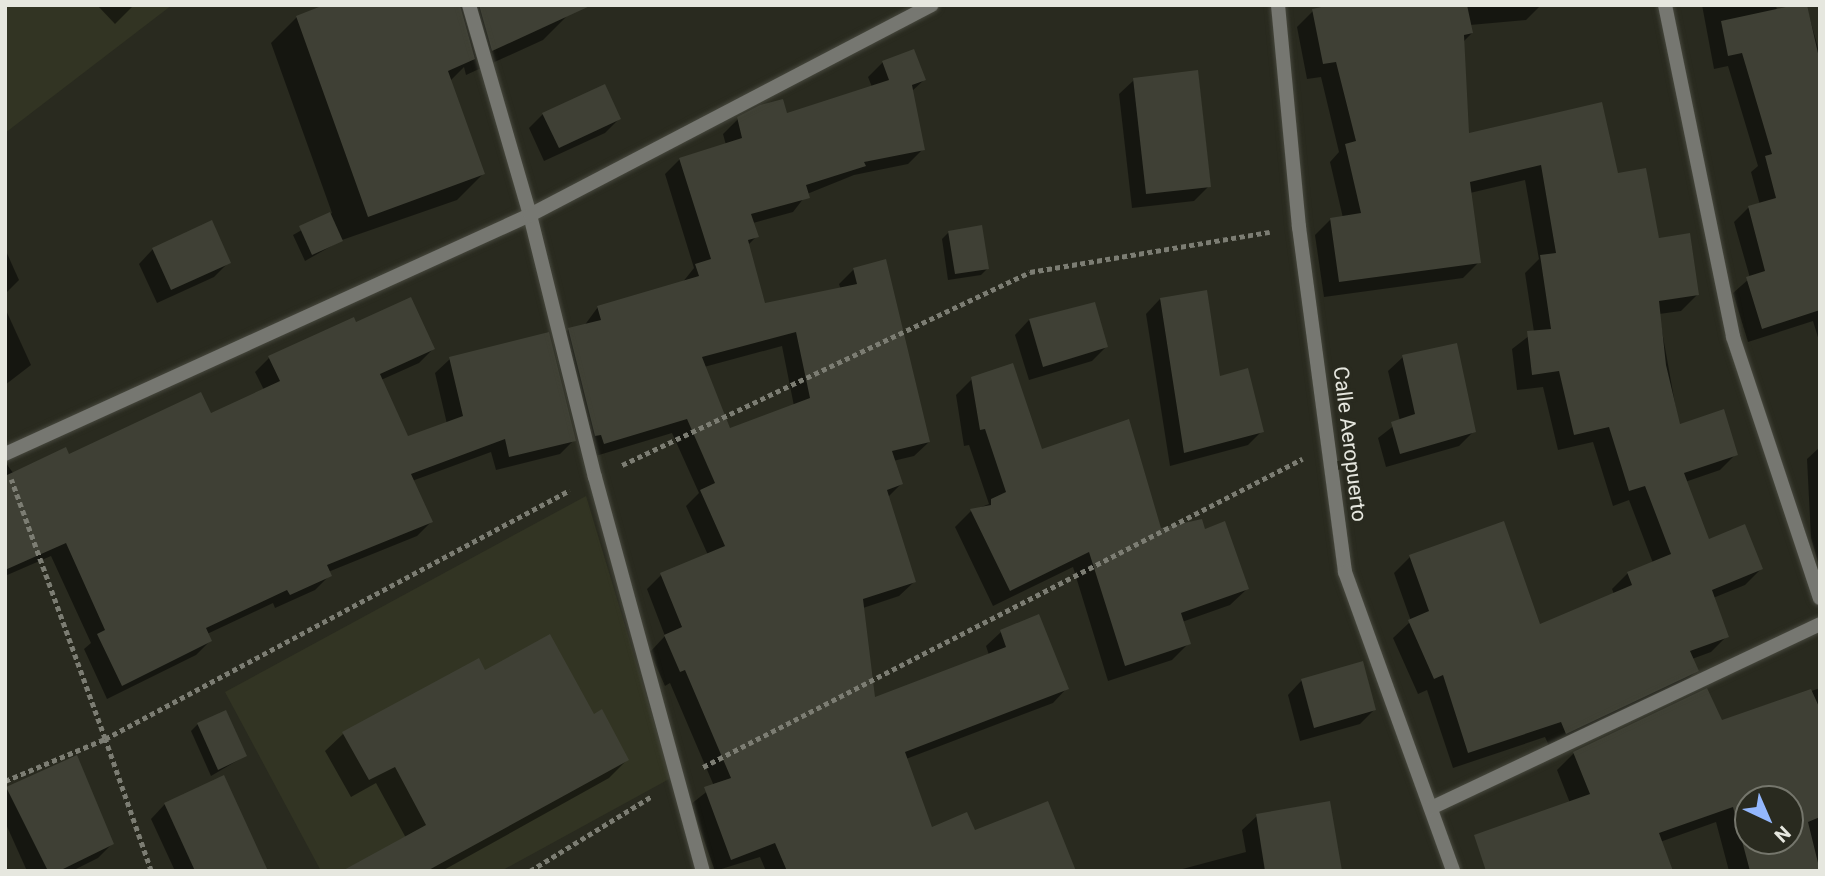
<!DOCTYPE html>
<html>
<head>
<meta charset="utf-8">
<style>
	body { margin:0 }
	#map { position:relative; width:1825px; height:876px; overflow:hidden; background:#292a1f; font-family:Roboto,sans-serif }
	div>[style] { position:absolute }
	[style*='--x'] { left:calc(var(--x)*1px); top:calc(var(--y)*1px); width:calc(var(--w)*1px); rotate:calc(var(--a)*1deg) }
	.built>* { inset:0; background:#323423 }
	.shadow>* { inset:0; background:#0007 }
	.building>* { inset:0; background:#3f4035 }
	.path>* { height:4.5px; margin-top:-2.25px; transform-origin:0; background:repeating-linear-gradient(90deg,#7c7d73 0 5px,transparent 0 8.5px) }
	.roads { filter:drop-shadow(0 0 2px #47483e) drop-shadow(0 0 2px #47483e) }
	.service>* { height:14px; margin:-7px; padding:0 7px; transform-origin:7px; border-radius:7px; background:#767771 }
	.minor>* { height:14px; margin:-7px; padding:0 7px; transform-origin:7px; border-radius:7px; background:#767771 }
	span { translate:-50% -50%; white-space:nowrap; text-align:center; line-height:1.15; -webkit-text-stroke:7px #292a1f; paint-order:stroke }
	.street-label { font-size:21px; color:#e6e7df }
	.frame { position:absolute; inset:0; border:7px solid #e6e7df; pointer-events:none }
	.north { position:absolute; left:1734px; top:785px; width:70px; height:70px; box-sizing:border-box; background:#292a1f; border:2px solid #75766c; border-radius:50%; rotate:136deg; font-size:19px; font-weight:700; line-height:28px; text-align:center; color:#e6e7df }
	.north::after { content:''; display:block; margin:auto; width:24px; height:32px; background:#93b7fd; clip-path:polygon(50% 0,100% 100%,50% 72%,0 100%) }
</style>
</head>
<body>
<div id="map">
	<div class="built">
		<i style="clip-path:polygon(5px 5px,172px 5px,5px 133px)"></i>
		<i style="clip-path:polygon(586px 496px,671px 778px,501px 871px,321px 871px,225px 692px)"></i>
	</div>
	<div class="shadow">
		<i style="clip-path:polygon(97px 5px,134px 5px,115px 24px)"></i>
		<i style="clip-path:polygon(427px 5px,565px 5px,569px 14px,543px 40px,466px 75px,464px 67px,450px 81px,483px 174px,457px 200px,342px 240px,305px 261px,293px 235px,332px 213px,271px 43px,297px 17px)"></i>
		<i style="clip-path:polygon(1340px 5px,1541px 5px,1526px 20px,1470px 25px,1472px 33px,1463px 42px,1467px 135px,1617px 175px,1697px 295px,1681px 311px,1659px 314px,1679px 426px,1736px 454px,1720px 470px,1685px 482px,1707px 541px,1761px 569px,1745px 585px,1713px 598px,1727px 636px,1711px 652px,1692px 659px,1697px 670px,1681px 686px,1550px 748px,1545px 737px,1453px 768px,1427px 690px,1418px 694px,1393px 638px,1411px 621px,1394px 573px,1410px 557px,1539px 626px,1614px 594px,1612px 589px,1628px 573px,1653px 563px,1629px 500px,1613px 506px,1593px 442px,1558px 450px,1543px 387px,1517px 390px,1512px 349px,1534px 332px,1525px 273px,1539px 259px,1525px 180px,1470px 193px,1479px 262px,1463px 278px,1324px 297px,1315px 235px,1331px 219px,1343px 218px,1330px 162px,1339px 152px,1321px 77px,1307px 79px,1297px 27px,1313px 11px)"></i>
		<i style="clip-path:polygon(1702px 5px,1776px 5px,1777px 11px,1806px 5px,1820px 55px,1820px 344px,1813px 321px,1748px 342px,1733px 293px,1750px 278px,1734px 222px,1748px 208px,1760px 205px,1751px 172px,1758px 166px,1728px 66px,1714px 69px)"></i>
		<i style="clip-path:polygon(evenodd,883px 62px,924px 80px,911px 92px,923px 149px,908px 164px,854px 175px,807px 194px,793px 212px,753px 223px,757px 236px,748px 245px,764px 305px,841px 290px,839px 284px,854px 269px,929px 442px,914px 456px,893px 461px,901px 484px,888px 497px,914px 582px,899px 596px,863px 608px,874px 699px,989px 655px,986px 646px,1001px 632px,1038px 617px,1067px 688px,1053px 703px,906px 759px,931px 829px,974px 832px,1073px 871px,766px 871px,760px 857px,715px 871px,691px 804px,714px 786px,670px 683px,665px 686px,650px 652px,665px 636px,647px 589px,661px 575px,708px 555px,686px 506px,699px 493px,672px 433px,589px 458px,587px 448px,580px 450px,554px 344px,569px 329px,584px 326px,598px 307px,682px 283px,694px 268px,665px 174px,680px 159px,726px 145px,723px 134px,738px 119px,786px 115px,872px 87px,868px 77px,883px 62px,782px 346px,794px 406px,729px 431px,704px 367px,782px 346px)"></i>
		<i style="clip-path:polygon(1134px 80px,1209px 186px,1194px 201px,1132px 208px,1119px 94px)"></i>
		<i style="clip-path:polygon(543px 114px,619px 119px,605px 133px,544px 161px,529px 128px)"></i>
		<i style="clip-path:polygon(949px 232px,988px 268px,981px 275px,948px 280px,942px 239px)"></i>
		<i style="clip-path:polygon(5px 249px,19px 280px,5px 294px)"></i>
		<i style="clip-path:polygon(153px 249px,229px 262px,214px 277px,157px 303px,139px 264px)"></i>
		<i style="clip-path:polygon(1160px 299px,1262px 431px,1248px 445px,1170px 466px,1146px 314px)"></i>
		<i style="clip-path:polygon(5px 308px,31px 365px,5px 385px)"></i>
		<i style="clip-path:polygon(1029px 320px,1106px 347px,1092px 361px,1029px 380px,1015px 335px)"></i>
		<i style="clip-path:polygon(356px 325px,433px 349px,419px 363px,381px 380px,407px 438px,447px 424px,435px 373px,450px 359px,574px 440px,560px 454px,496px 470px,491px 452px,412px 481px,431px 522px,417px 536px,328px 572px,329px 576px,315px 590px,275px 608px,273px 603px,207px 634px,210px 641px,196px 655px,107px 699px,84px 649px,91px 643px,51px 556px,5px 576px,5px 462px,14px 474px,210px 415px,264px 390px,255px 372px,269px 358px)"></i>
		<i style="clip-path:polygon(1403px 357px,1474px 431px,1459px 446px,1386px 467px,1378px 438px,1400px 421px,1388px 371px)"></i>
		<i style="clip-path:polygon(972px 379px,1041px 451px,1160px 530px,1204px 531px,1247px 589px,1230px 605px,1182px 622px,1189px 643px,1172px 660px,1108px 681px,1073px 567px,993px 606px,955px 527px,971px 511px,989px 504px,969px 445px,964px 446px,956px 395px)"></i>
		<i style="clip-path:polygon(1820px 447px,1820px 569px,1811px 538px,1807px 459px)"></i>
		<i style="clip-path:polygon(484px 672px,593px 716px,627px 760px,609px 778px,442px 871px,345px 871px,406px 838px,376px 783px,351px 797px,325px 751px,343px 734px)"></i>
		<i style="clip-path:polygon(1302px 680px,1374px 710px,1360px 724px,1300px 741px,1288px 695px)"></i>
		<i style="clip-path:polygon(evenodd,1820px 688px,1820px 871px,1729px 871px,1716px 822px,1660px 842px,1570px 803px,1557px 770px,1574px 753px,1721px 723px,1820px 688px,1748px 799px,1790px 799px,1790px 841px,1748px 841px,1748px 799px)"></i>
		<i style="clip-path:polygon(198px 724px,245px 756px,211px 776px,191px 731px)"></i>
		<i style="clip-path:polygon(10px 787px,112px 844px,98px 858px,72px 871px,27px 871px,5px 822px,5px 792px)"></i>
		<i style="clip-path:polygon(165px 804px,225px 871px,175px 871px,151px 819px)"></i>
		<i style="clip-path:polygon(1257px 816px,1339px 871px,1175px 871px,1246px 852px,1242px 830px)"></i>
	</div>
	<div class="building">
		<i style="clip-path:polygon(324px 5px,460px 5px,475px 59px,448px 71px,485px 174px,368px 217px,296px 16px)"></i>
		<i style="clip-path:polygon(479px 5px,592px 5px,492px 51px)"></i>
		<i style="clip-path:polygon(1331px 5px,1467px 5px,1473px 33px,1464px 35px,1469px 133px,1602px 102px,1618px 173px,1646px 168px,1659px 238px,1690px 233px,1699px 295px,1659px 301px,1666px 365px,1680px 424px,1724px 409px,1738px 455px,1684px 473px,1709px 539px,1745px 524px,1763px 569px,1712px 590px,1729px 637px,1690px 651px,1699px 671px,1566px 734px,1561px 722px,1468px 753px,1443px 675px,1434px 679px,1408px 620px,1429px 611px,1409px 555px,1504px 521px,1540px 624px,1632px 585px,1627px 572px,1671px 554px,1645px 486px,1629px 491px,1609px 427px,1574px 435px,1559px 371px,1532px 375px,1527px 331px,1551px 329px,1540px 255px,1556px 253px,1541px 165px,1470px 182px,1481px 263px,1339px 282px,1330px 218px,1361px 213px,1345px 144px,1356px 141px,1336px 62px,1323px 64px,1312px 9px)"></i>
		<i style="clip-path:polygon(1795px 5px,1807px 5px,1820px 62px,1820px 310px,1762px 329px,1746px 277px,1765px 271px,1748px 206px,1776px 198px,1765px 156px,1772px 154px,1742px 53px,1728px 56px,1721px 21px)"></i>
		<i style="clip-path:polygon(evenodd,914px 49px,926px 80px,912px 85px,925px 150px,864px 162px,866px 166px,806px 185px,810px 198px,751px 214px,759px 237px,748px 240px,765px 303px,857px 284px,853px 268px,886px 259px,930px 442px,892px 451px,903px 484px,887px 490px,916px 582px,863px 599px,875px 697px,1006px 647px,1000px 630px,1039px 614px,1069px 689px,905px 752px,932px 827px,967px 812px,975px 830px,1048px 801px,1076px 871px,787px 871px,775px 843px,731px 860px,704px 787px,731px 778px,685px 670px,680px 672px,664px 635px,682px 627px,660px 573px,725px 546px,700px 490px,715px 483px,687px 419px,604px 444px,601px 435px,595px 436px,568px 328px,601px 320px,597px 306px,699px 276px,695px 264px,711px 259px,679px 158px,742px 138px,737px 117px,760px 105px,783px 99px,787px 113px,889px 80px,882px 61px,914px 49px,796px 332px,810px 398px,730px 428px,702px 357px,796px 332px)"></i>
		<i style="clip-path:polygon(1198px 70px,1211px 187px,1146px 194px,1133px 78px)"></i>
		<i style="clip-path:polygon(605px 84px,621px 119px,559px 148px,542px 113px)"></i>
		<i style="clip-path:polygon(330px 212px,343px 241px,312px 255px,299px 226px)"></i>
		<i style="clip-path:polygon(212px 220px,231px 263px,171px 290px,152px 248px)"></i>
		<i style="clip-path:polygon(982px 225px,989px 269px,955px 274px,948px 231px)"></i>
		<i style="clip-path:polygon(1207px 290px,1220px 376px,1248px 368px,1264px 432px,1184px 453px,1160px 298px)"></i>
		<i style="clip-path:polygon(411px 297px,435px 349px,380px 374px,408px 436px,463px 416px,449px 357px,549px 332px,576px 441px,509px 457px,505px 439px,411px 474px,433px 522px,327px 565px,332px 576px,290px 595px,287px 590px,206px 628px,212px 641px,122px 686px,97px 634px,105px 630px,66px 543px,5px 570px,5px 476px,66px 447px,69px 454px,201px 392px,211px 413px,280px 381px,268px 356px,354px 317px,356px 322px)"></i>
		<i style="clip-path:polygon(1095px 302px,1108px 347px,1043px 367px,1029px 319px)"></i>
		<i style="clip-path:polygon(1457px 343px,1476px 432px,1400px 454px,1391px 422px,1415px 414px,1402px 355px)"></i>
		<i style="clip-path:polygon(1013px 363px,1042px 449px,1129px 419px,1161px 528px,1202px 519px,1205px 529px,1225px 521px,1249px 589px,1181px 613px,1191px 644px,1125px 666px,1089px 552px,1010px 591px,970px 509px,991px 505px,991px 499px,1006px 492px,985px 429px,980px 430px,971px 377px)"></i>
		<i style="clip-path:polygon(550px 634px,594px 714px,602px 709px,629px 760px,427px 871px,342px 871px,426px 825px,395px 767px,369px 780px,342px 732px,479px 658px,485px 670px)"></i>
		<i style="clip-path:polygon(1363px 661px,1376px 710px,1314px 728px,1301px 679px)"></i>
		<i style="clip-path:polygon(evenodd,1707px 688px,1722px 720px,1811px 689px,1820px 709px,1820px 817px,1808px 822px,1820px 871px,1750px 871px,1733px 807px,1659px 833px,1673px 871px,1486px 871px,1474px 835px,1590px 794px,1573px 752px,1707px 688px,1748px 799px,1790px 799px,1790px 841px,1748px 841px,1748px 799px)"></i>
		<i style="clip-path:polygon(226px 710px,247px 756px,218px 770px,197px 723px)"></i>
		<i style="clip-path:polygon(77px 755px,114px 844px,59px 871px,48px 871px,6px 787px)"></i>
		<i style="clip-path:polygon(224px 775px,268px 871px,195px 871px,164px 803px)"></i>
		<i style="clip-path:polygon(1330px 801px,1342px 871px,1265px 871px,1256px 814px)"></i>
	</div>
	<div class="path">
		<i style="--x:622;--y:465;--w:451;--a:-25.3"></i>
		<i style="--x:1030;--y:272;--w:243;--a:-9.5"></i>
		<i style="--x:703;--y:767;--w:674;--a:-27.21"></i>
		<i style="--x:5;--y:781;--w:108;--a:-22.8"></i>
		<i style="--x:105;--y:739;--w:276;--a:-109.9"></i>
		<i style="--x:151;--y:871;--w:140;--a:-109.2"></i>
		<i style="--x:105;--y:739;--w:527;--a:-28.17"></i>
		<i style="--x:530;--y:871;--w:143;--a:-31.6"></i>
	</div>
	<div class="roads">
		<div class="service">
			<i style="--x:469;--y:5;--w:219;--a:73.8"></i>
		</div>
		<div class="minor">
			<i style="--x:1278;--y:5;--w:223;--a:84.6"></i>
			<i style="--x:1299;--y:227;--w:348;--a:82.4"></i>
			<i style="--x:1345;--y:572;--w:318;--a:70.1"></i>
			<i style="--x:1665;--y:5;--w:339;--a:78.4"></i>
			<i style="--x:1733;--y:337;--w:275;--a:71.6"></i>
			<i style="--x:530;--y:215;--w:270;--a:76.1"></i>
			<i style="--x:595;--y:477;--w:409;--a:74.7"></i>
			<i style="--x:5;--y:454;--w:577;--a:-24.48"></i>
			<i style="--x:530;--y:215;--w:453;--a:-27.6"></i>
			<i style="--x:1431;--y:808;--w:430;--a:-25.3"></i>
		</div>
	</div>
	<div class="street-label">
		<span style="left:1350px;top:444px;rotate:83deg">Calle Aeropuerto</span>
	</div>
	<div class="frame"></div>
	<div class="north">N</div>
</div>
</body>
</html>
